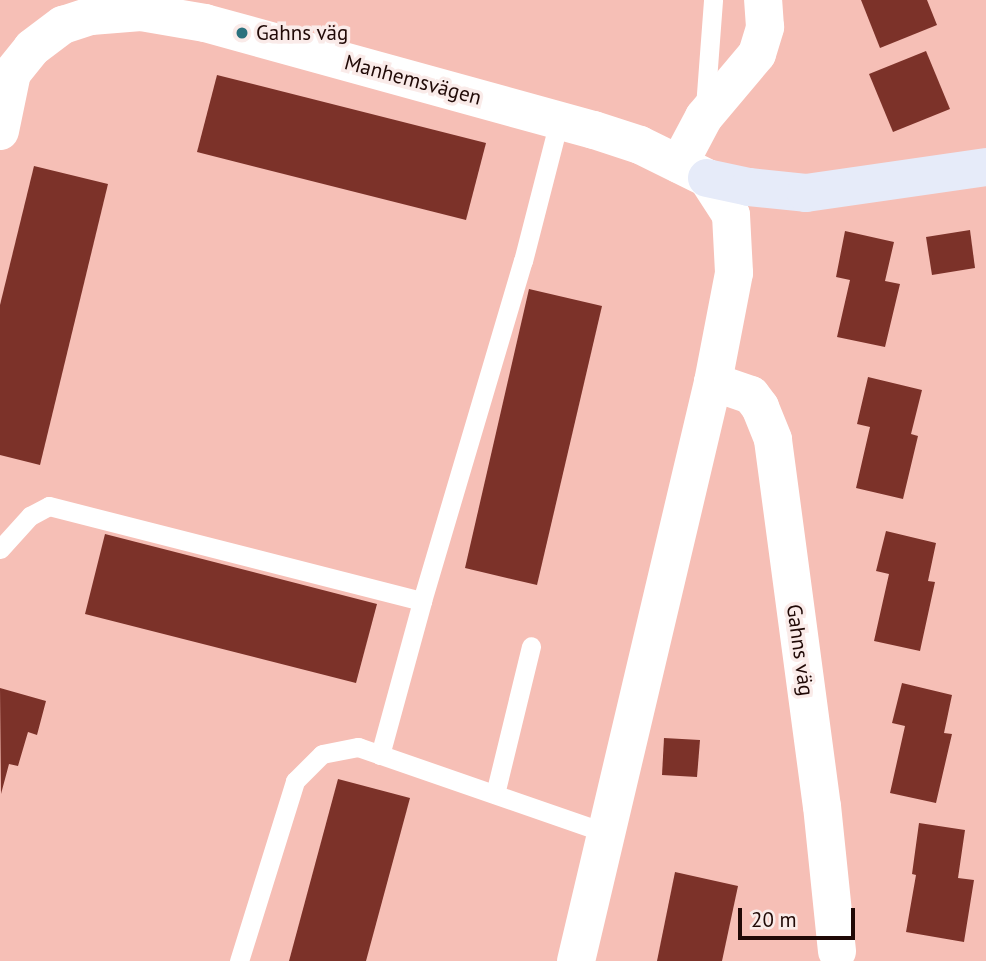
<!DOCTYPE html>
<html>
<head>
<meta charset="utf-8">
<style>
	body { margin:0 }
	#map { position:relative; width:986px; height:961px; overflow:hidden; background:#f6bfb6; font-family:"PT Sans",sans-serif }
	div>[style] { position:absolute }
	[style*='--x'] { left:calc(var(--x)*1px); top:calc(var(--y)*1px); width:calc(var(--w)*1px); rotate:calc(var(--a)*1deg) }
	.building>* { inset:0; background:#7c3229 }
	.lane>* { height:19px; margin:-9.5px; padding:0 9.5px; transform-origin:9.5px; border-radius:9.5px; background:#fff }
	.street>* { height:38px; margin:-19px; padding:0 19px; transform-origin:19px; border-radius:19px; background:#fff }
	.secondary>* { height:38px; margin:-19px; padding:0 19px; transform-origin:19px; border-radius:19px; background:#e6ebf9 }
	.dots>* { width:19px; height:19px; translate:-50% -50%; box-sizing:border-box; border:4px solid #faebe9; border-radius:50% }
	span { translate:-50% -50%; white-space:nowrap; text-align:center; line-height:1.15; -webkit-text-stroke:7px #faebe9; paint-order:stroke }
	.poi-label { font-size:21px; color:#200906 }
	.left { translate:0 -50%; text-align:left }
	.street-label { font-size:21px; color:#200906 }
	.scale { position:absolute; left:738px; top:908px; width:117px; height:32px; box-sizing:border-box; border:4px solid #200906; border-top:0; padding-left:9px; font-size:21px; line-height:24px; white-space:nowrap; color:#200906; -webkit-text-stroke:5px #faebe9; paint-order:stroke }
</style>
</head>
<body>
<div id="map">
	<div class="building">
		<i style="clip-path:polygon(861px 0,927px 0,937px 25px,880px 48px)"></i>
		<i style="clip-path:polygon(926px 51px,950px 109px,893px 132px,869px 74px)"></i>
		<i style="clip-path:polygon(217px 75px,486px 143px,466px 220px,197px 152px)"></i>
		<i style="clip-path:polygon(34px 166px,108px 184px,40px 465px,0 455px,0 305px)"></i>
		<i style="clip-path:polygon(970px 230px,975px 268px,932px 275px,926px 237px)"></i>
		<i style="clip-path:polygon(845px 231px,894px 242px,885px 281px,900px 284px,885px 347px,837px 337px,850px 280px,836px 277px)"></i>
		<i style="clip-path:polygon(529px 289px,602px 306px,537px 585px,465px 568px)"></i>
		<i style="clip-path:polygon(868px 377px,922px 390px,911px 434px,918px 436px,903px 499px,856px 488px,870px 427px,857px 424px)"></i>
		<i style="clip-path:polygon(886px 531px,936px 543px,928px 581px,935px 582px,920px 651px,874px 641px,889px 574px,876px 571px)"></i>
		<i style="clip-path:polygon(105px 534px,377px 604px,356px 683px,85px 614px)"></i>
		<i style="clip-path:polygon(902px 683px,952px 695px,944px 733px,952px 734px,936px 803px,890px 793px,905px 726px,892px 723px)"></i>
		<i style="clip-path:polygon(0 688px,46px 701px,37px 735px,28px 732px,18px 766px,9px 764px,1px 794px)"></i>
		<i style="clip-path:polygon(664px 738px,700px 740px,697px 777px,662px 775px)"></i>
		<i style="clip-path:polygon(338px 779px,410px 798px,366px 961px,289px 961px)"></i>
		<i style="clip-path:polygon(919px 823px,965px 830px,958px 878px,974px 880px,964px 942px,906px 932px,916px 875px,912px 874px)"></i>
		<i style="clip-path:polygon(675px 872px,738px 886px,722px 961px,657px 961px)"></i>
	</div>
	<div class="lane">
		<i style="--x:705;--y:107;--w:107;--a:-85.7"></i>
		<i style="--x:0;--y:549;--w:45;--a:-47.7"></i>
		<i style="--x:30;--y:516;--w:21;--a:-28"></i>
		<i style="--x:49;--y:506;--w:385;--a:14.3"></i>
		<i style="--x:380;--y:755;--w:160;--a:-74.7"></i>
		<i style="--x:422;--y:601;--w:355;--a:-73.5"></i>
		<i style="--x:523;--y:261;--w:145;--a:-75.6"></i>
		<i style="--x:495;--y:794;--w:152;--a:-76.3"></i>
		<i style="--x:239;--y:961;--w:189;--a:-72.7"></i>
		<i style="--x:295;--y:781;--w:38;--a:-45"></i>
		<i style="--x:322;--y:754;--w:37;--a:-11"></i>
		<i style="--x:358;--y:747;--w:262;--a:19.1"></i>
	</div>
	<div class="street">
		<i style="--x:0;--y:131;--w:59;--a:-78.3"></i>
		<i style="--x:12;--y:73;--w:32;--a:-51"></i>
		<i style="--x:32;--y:48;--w:39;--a:-37"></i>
		<i style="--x:63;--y:25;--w:29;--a:-18"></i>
		<i style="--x:91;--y:16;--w:50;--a:-4.6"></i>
		<i style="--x:141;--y:12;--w:65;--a:9.8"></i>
		<i style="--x:205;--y:23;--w:403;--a:15.4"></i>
		<i style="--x:594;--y:130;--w:48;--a:18.1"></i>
		<i style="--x:640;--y:145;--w:75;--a:26.2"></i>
		<i style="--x:707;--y:178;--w:44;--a:57"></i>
		<i style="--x:731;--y:215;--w:58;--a:87"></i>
		<i style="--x:734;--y:273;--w:111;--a:100.9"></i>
		<i style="--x:713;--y:382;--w:595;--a:103.31"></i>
		<i style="--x:679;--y:164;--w:53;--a:-62"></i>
		<i style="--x:704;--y:117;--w:82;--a:-49.9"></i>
		<i style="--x:757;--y:54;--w:28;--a:-73"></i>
		<i style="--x:765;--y:27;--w:27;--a:-94"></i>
		<i style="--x:713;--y:382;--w:40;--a:18.9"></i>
		<i style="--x:751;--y:395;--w:15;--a:53"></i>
		<i style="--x:760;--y:407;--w:35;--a:68"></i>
		<i style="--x:773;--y:440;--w:369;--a:82.4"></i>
		<i style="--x:822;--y:806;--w:146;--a:84.1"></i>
	</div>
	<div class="secondary">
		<i style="--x:707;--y:178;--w:43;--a:12.1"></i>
		<i style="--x:749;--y:187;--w:57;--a:6"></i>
		<i style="--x:806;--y:193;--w:182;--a:-8.2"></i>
	</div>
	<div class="dots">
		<i style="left:242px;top:33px;background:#2b727e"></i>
	</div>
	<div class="poi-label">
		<span class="left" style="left:256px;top:33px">Gahns väg</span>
	</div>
	<div class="street-label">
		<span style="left:413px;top:80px;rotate:15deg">Manhemsvägen</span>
		<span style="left:800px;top:650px;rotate:82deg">Gahns väg</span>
	</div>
	<div class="scale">20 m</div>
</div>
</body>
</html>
